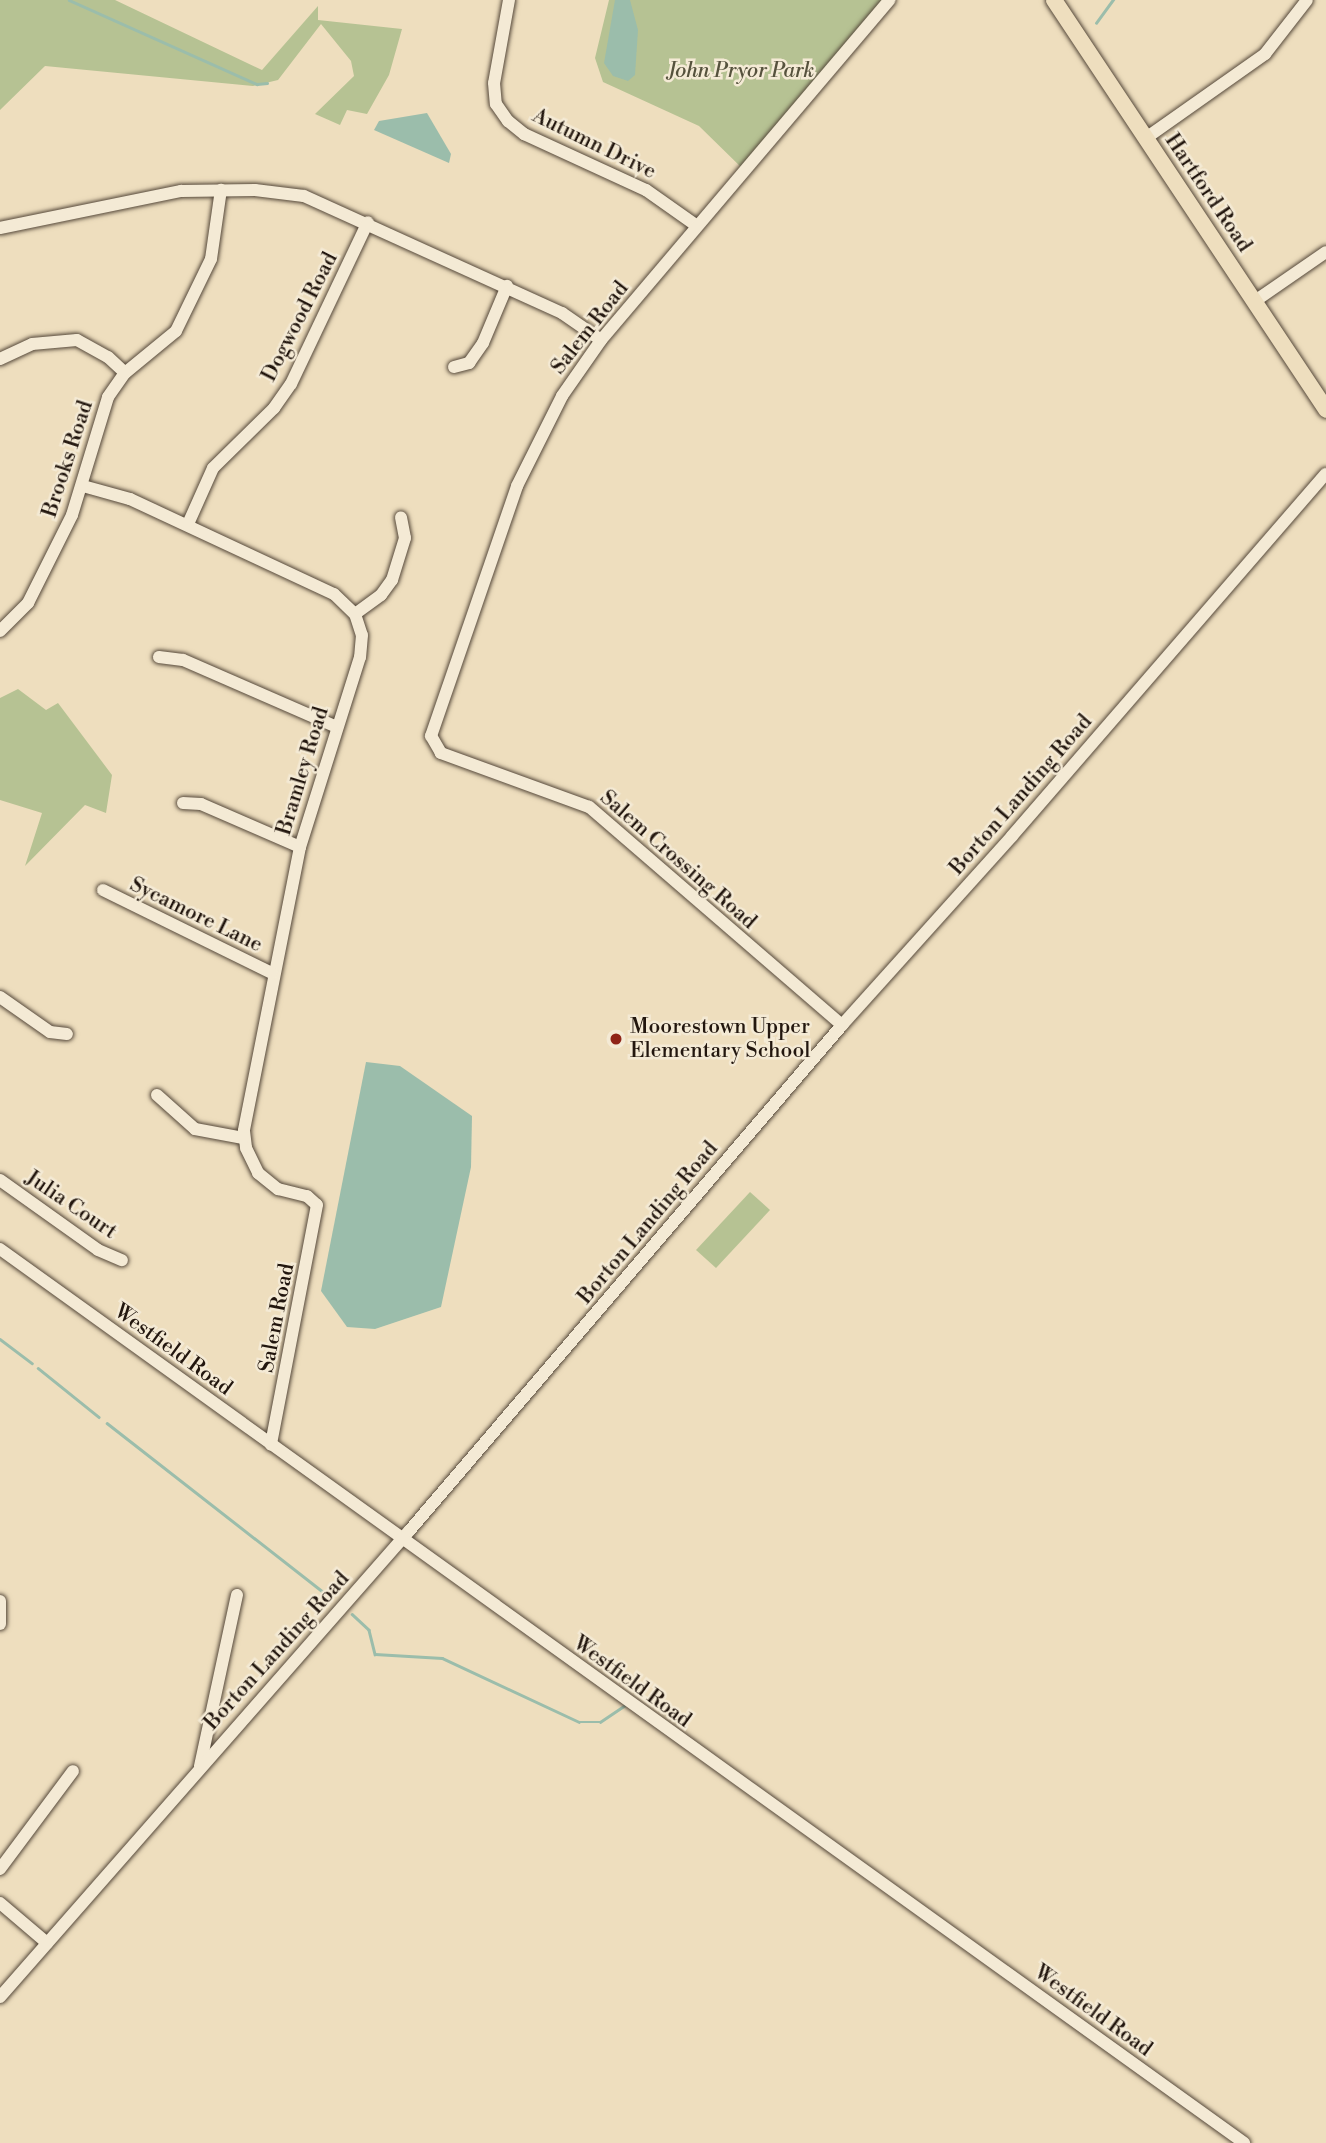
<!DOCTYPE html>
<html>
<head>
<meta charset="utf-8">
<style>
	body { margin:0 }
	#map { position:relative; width:1326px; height:2143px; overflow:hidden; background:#eedebe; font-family:"Libre Bodoni",serif }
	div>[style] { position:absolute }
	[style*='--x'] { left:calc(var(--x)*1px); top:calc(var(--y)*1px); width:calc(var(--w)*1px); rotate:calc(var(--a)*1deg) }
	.green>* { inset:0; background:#b6c293 }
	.water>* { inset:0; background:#9bbdab }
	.stream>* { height:2.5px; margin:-1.25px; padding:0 1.25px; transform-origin:1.25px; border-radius:1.25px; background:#9bbdab }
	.roads { filter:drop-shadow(0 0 2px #55483a) drop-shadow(0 0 2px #55483a) }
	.minor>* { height:12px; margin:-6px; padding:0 6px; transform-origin:6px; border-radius:6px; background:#f4ead5 }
	.major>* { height:16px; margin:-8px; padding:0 8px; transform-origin:8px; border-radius:8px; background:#eedebe }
	.dots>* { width:19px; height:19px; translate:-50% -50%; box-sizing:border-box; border:4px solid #f4ead5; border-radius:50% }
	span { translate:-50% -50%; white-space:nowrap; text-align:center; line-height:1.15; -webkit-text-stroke:5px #f4ead5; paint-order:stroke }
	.park-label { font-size:21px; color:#56523d; font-style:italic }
	.street-label { font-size:21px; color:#22160e }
	.poi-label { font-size:21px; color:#22160e }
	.left { translate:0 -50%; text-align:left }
</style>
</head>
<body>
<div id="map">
	<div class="green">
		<i style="clip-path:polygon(0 0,115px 0,262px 70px,318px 6px,318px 20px,402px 29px,389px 75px,367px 114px,347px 110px,340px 125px,315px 114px,354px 76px,351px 61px,321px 24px,278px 80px,253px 86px,45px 66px,0 110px)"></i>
		<i style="clip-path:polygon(609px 0,893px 0,745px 171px,699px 126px,603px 82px,595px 58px)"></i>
		<i style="clip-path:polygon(18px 689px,46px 710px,58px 703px,112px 775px,106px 813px,85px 805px,25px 866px,42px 813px,0 800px,0 698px)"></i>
		<i style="clip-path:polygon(750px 1192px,770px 1210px,716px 1268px,696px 1250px)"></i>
	</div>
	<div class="water">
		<i style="clip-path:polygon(615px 0,630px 0,638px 30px,635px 75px,628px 81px,613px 76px,604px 63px)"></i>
		<i style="clip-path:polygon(427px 113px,451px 154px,449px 163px,374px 130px,379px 121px)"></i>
		<i style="clip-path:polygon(366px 1062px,400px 1066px,472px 1116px,471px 1167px,441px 1307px,375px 1329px,347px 1327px,321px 1291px)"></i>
	</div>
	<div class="stream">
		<i style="--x:69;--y:0;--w:206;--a:24.1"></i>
		<i style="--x:257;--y:84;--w:10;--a:-6"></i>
		<i style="--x:1096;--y:23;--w:29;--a:-54"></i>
		<i style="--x:0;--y:1339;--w:40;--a:37"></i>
		<i style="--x:38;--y:1368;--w:78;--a:38.8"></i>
		<i style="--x:107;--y:1423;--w:283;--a:38"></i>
		<i style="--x:352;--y:1614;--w:23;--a:43"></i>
		<i style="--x:369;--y:1630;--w:25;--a:76"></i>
		<i style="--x:375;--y:1654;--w:67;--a:3.4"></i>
		<i style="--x:442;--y:1658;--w:151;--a:25"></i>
		<i style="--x:579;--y:1722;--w:21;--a:0"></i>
		<i style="--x:600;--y:1722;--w:29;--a:-34"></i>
	</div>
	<div class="roads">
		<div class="minor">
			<i style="--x:509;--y:0;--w:84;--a:100.2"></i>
			<i style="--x:494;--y:83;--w:21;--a:85"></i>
			<i style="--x:496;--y:104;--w:21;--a:55"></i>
			<i style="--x:508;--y:121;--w:21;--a:39"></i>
			<i style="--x:524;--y:134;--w:134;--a:24.7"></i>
			<i style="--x:646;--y:190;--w:62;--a:35.2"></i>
			<i style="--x:1146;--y:138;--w:146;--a:-35.2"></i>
			<i style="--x:1265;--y:54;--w:68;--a:-52.1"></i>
			<i style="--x:0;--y:228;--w:185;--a:-11.6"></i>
			<i style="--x:181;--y:191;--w:74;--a:-0.8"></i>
			<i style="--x:255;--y:190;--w:49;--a:7"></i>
			<i style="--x:304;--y:196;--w:283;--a:24.4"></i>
			<i style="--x:562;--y:313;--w:47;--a:34.7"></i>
			<i style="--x:1255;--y:301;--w:86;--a:-34.6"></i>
			<i style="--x:0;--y:359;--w:35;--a:-25"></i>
			<i style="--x:32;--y:344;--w:45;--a:-5.1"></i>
			<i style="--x:77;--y:340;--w:35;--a:29"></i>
			<i style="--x:108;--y:357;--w:23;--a:43"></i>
			<i style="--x:454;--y:367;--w:16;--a:-15"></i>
			<i style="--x:469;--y:363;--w:24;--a:-55"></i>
			<i style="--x:483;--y:343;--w:62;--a:-67.2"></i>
			<i style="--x:83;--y:486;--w:49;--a:15.5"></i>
			<i style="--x:130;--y:499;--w:225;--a:25"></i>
			<i style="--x:334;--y:594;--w:29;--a:44"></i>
			<i style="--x:355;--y:614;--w:22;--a:72"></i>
			<i style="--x:362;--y:635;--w:22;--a:95"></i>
			<i style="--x:360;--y:657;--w:199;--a:107.5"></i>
			<i style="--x:300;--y:847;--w:289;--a:101.2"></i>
			<i style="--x:244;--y:1131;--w:17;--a:83"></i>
			<i style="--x:246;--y:1148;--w:28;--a:64"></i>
			<i style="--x:258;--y:1173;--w:26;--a:39"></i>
			<i style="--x:278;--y:1189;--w:30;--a:14"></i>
			<i style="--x:307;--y:1196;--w:13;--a:42"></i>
			<i style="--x:317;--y:1205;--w:244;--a:100.9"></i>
			<i style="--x:188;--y:524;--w:61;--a:-65.9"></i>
			<i style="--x:213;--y:468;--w:86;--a:-44.5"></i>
			<i style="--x:274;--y:408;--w:29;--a:-55"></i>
			<i style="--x:291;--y:384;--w:179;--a:-64.6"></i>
			<i style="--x:355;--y:614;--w:32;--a:-36"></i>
			<i style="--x:381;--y:595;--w:19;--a:-54"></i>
			<i style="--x:392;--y:580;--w:44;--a:-72.8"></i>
			<i style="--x:405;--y:538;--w:21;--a:-101"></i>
			<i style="--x:0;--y:631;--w:40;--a:-45"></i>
			<i style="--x:28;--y:603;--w:98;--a:-63.4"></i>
			<i style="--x:72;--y:515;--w:123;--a:-73"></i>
			<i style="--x:108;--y:397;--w:29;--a:-55"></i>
			<i style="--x:125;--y:373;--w:66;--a:-39.5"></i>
			<i style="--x:176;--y:331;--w:80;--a:-64.1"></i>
			<i style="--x:211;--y:259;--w:70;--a:-81.8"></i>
			<i style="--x:159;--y:657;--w:24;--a:7"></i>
			<i style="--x:183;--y:660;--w:168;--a:23.5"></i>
			<i style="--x:183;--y:803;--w:18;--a:3"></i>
			<i style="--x:201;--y:804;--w:108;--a:23.5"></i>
			<i style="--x:103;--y:890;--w:188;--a:26.2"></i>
			<i style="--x:0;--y:997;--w:61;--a:35"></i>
			<i style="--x:50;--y:1032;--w:17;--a:7"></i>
			<i style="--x:842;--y:1025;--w:334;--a:-139.2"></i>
			<i style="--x:589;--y:807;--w:158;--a:-160"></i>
			<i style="--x:441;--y:753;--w:20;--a:-120"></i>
			<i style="--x:431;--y:736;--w:264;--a:-71"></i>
			<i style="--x:517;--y:486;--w:101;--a:-63.4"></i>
			<i style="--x:562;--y:396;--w:68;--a:-55.1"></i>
			<i style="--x:601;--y:340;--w:446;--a:-49.7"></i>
			<i style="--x:157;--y:1095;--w:51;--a:41.8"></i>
			<i style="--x:195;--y:1129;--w:49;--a:10.6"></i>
			<i style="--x:0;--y:1180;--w:120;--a:35.5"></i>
			<i style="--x:98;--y:1250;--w:26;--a:23"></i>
			<i style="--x:0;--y:1249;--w:1532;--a:35.7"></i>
			<i style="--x:0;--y:1601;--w:23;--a:90"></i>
			<i style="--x:200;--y:1766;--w:175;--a:-77.8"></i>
			<i style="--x:0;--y:1869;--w:122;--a:-53.3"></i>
			<i style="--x:0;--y:1903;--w:62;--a:40.4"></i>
			<i style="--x:0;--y:1997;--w:621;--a:-48.72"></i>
			<i style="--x:410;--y:1530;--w:665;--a:-49.45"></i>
			<i style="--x:842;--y:1025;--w:254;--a:-48"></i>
			<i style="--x:1012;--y:836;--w:479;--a:-49.1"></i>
		</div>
		<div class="major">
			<i style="--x:1054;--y:0;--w:492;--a:56.4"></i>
		</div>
	</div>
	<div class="dots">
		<i style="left:616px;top:1039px;background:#8f2418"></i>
	</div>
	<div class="park-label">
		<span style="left:741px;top:71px">John Pryor Park</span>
	</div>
	<div class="street-label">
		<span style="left:594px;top:144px;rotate:26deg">Autumn Drive</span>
		<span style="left:1208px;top:193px;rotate:56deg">Hartford Road</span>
		<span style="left:300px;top:317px;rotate:-63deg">Dogwood Road</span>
		<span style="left:590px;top:328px;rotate:-52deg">Salem Road</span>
		<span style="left:68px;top:459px;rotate:-72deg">Brooks Road</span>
		<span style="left:303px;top:771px;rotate:-73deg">Bramley Road</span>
		<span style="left:1021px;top:795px;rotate:-49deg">Borton Landing Road</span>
		<span style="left:678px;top:860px;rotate:41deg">Salem Crossing Road</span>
		<span style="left:196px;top:915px;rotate:26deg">Sycamore Lane</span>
		<span style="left:71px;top:1205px;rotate:34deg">Julia Court</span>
		<span style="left:648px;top:1223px;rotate:-50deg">Borton Landing Road</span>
		<span style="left:277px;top:1318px;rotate:-79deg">Salem Road</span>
		<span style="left:173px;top:1350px;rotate:36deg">Westfield Road</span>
		<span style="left:277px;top:1651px;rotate:-48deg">Borton Landing Road</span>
		<span style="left:632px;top:1682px;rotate:36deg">Westfield Road</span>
		<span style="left:1093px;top:2011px;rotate:36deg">Westfield Road</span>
	</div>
	<div class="poi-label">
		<span class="left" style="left:630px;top:1039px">Moorestown Upper<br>Elementary School</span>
	</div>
</div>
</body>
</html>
